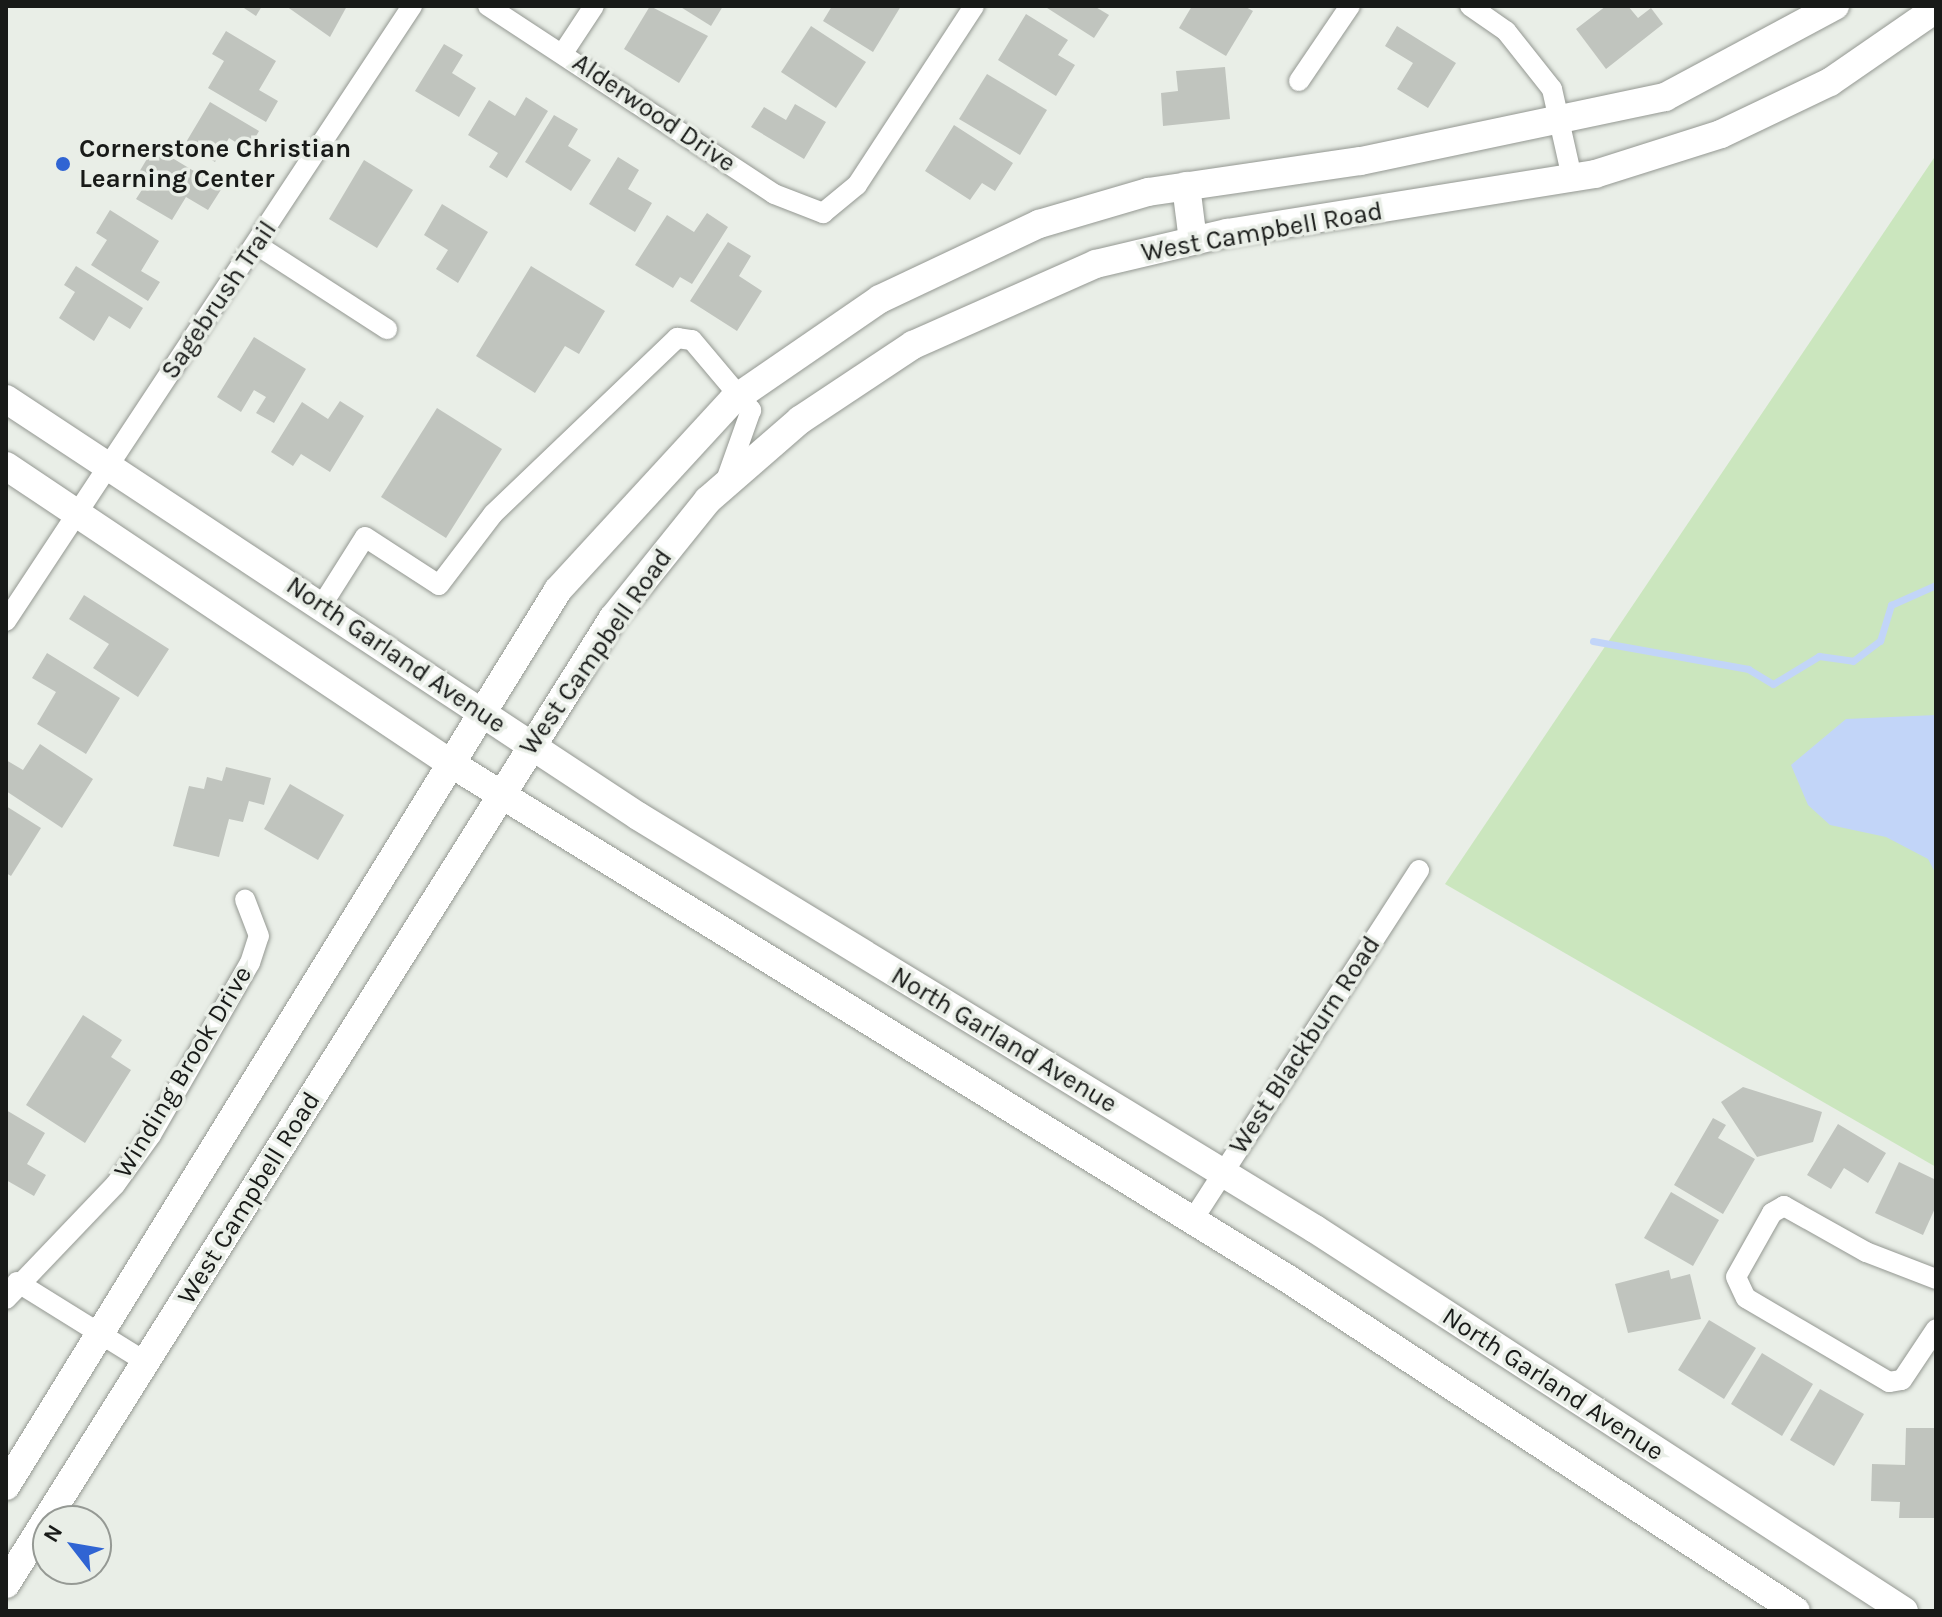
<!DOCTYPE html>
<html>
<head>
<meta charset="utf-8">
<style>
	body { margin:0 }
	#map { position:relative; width:1942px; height:1617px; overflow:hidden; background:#e9eee7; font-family:Karla,sans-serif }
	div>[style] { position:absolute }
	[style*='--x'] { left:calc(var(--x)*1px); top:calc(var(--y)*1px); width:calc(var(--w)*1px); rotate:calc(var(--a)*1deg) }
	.green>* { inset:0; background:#cbe6be }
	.water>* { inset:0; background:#c2d5f8 }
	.stream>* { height:7px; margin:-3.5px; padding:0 3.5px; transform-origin:3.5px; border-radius:3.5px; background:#c2d5f8 }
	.building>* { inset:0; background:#c0c4be }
	.roads { filter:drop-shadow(0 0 2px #949892) drop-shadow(0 0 2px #949892) }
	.street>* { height:20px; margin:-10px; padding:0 10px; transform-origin:10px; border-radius:10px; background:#fff }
	.secondary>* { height:28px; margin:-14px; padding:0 14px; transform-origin:14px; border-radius:14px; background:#fff }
	.dots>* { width:22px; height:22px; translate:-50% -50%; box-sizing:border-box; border:4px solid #e9eee7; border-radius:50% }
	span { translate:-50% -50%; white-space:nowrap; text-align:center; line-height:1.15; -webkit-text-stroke:7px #e9eee7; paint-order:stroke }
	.street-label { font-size:26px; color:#181a18 }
	.poi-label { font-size:26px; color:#181a18; font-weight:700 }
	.left { translate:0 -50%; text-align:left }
	.frame { position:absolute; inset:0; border:8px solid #181a18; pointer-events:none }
	.north { position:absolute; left:32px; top:1505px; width:80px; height:80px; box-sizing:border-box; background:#e9eee7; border:2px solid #959994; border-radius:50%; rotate:301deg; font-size:22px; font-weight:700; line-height:32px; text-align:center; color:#181a18 }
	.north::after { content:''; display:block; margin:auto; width:28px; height:36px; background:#3064d3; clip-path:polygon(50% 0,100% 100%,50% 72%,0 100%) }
</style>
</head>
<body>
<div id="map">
	<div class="green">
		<i style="clip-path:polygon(1936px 155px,1936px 1167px,1445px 884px)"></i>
	</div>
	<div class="water">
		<i style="clip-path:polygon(1936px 715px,1936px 874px,1928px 859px,1886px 837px,1830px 825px,1808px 805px,1791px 765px,1846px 719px)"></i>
	</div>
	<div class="stream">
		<i style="--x:1593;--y:641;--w:158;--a:10.2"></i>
		<i style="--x:1748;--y:669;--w:29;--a:31"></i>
		<i style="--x:1773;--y:684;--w:54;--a:-31.3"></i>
		<i style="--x:1819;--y:656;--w:34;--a:8"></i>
		<i style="--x:1853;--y:661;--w:34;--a:-37"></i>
		<i style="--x:1880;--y:641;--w:38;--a:-73"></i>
		<i style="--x:1891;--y:605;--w:49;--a:-24"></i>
	</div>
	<div class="building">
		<i style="clip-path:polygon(241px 6px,262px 6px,256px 16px)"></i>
		<i style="clip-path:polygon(286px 6px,347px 6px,330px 37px)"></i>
		<i style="clip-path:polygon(650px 6px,708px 36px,679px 83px,624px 49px)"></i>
		<i style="clip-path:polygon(679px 6px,723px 6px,711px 26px)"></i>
		<i style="clip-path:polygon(832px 6px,901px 6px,873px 52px,823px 21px)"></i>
		<i style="clip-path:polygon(1044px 6px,1094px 6px,1109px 15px,1094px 38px)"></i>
		<i style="clip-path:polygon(1192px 6px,1244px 6px,1253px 11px,1226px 56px,1179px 28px)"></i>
		<i style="clip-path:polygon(1606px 6px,1628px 6px,1638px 18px,1651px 8px,1663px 24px,1606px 69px,1576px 29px)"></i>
		<i style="clip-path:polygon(1026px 14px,1068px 40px,1058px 55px,1075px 65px,1056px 96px,998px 60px)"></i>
		<i style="clip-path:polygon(811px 26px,866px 62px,836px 108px,781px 72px)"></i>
		<i style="clip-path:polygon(1397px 26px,1456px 63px,1428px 108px,1397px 89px,1413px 63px,1385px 46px)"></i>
		<i style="clip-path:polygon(226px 31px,276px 61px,259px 90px,278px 101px,266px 122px,208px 88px,224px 61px,212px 54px)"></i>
		<i style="clip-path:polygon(444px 44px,463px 55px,452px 73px,476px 88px,459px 117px,415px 91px)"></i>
		<i style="clip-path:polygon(1225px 67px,1230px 119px,1163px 126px,1161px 93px,1178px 91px,1176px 71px)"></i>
		<i style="clip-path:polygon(987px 74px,1047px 110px,1020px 155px,959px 119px)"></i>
		<i style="clip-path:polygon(526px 97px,548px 111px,507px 178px,489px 167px,498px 153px,468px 135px,489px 100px,515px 116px)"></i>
		<i style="clip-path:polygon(210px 102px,259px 131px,248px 150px,229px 138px,215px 162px,185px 144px)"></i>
		<i style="clip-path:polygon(795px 104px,826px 122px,804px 159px,751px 127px,764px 107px,786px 120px)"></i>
		<i style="clip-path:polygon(554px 115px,578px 129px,568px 146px,591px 160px,571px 191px,525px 162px)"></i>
		<i style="clip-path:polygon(954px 125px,1013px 163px,995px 191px,982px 183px,970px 200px,925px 171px)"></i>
		<i style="clip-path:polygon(154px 147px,222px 188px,208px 210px,186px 197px,172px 220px,136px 199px,145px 185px,135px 179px)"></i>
		<i style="clip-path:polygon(618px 157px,639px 170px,628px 189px,652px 203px,635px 232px,589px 204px)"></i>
		<i style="clip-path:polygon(364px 160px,413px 190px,377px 248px,329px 219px)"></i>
		<i style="clip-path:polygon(442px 204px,488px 232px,458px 283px,436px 269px,448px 250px,424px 235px)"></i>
		<i style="clip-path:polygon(110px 210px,159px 241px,141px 271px,160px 282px,148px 301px,91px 265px,107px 240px,96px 233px)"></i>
		<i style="clip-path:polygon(707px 213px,728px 227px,692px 284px,680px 277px,673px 288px,635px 265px,667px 215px,694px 232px)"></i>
		<i style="clip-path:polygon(728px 242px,751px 256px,739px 276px,762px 291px,737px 331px,690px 301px)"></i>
		<i style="clip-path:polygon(76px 266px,143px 308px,130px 329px,109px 316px,94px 341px,59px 318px,75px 292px,64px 285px)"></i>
		<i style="clip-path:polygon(531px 266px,605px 311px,579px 354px,565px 346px,535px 393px,476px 356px)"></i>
		<i style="clip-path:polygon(254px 337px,306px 369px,274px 423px,256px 413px,266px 397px,254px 390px,241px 412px,217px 397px)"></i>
		<i style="clip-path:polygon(340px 401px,364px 416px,330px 472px,301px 454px,293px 466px,271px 452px,302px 402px,328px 419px)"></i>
		<i style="clip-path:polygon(437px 408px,502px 449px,446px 538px,381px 497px)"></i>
		<i style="clip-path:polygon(84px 595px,169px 649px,138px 697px,93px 668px,109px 644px,69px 619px)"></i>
		<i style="clip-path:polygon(47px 653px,120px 698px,86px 754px,37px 724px,56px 692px,32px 678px)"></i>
		<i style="clip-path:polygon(40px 744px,93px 779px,62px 828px,6px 791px,6px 760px,23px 770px)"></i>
		<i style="clip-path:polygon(226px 767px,271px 778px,264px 805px,249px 801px,243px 822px,229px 819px,219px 857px,173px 846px,189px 786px,204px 789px,207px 777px,222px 781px)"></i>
		<i style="clip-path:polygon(290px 784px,344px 815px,318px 860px,264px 829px)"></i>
		<i style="clip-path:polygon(6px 806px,41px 828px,11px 876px,6px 873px)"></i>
		<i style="clip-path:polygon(83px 1015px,122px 1040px,111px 1057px,131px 1070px,85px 1143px,26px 1105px)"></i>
		<i style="clip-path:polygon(1743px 1087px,1822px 1112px,1813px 1142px,1757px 1157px,1721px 1102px)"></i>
		<i style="clip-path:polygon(6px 1110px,45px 1133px,27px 1164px,46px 1175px,34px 1196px,6px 1180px)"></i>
		<i style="clip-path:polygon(1713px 1118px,1726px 1125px,1718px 1138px,1755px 1159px,1723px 1214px,1674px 1185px)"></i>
		<i style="clip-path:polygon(1838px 1124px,1886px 1153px,1868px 1183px,1844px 1168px,1831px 1189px,1807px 1175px)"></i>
		<i style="clip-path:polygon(1899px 1162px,1936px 1180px,1936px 1206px,1923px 1235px,1875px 1213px)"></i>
		<i style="clip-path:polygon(1671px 1192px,1719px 1220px,1693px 1266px,1644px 1238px)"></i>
		<i style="clip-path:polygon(1669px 1270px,1671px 1279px,1690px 1274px,1701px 1319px,1628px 1333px,1615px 1284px)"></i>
		<i style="clip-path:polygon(1709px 1320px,1756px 1348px,1724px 1399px,1678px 1370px)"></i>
		<i style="clip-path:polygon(1762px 1353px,1813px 1384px,1782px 1436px,1731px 1404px)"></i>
		<i style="clip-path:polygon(1820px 1389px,1864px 1414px,1834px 1466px,1790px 1440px)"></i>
		<i style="clip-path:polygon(1906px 1428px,1936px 1428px,1934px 1518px,1899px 1518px,1900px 1502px,1871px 1501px,1872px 1464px,1905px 1465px)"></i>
	</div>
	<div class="roads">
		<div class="street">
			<i style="--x:488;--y:6;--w:342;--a:33.3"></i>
			<i style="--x:774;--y:194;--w:53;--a:21.2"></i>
			<i style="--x:823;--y:213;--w:44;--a:-39.5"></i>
			<i style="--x:857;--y:185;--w:214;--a:-56.8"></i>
			<i style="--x:1470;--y:6;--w:44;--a:34.8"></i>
			<i style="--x:1506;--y:31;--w:74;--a:51.6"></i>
			<i style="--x:1552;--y:89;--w:91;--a:77.3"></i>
			<i style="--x:563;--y:53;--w:56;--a:-56.6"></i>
			<i style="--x:1299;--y:81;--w:91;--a:-55.8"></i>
			<i style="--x:257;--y:245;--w:155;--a:32.9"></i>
			<i style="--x:322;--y:605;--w:80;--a:-57.7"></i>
			<i style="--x:365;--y:537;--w:88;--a:33"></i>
			<i style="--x:439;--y:585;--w:89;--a:-52.7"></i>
			<i style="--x:493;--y:514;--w:255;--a:-43.7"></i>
			<i style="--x:677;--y:338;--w:15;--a:8"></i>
			<i style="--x:692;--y:340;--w:92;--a:49.9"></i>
			<i style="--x:751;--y:410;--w:81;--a:109.6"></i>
			<i style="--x:6;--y:621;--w:737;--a:-56.57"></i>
			<i style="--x:1192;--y:1221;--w:418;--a:-57.1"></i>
			<i style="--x:1936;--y:1279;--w:75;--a:-158.9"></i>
			<i style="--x:1866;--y:1252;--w:94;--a:-150.7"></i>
			<i style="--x:1784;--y:1206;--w:14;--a:150"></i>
			<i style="--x:1772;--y:1213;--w:73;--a:119.4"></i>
			<i style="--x:1736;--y:1277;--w:23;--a:65"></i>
			<i style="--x:1746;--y:1298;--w:166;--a:30.4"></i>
			<i style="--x:1889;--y:1382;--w:13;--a:-9"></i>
			<i style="--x:1902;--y:1380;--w:61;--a:-56.3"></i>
			<i style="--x:17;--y:1282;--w:153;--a:31.9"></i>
			<i style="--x:6;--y:1299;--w:158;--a:-46.3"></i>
			<i style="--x:115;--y:1185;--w:62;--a:-54.2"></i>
			<i style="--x:151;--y:1135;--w:198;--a:-60.1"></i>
			<i style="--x:250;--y:963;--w:28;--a:-72"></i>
			<i style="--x:259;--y:936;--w:39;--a:-111"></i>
		</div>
		<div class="secondary">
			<i style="--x:1186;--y:186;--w:55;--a:82.7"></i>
			<i style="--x:6;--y:399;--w:757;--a:33.42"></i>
			<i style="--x:638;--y:816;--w:793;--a:31.39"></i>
			<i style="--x:1315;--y:1229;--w:702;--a:32.97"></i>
			<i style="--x:6;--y:466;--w:534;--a:33.78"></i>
			<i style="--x:450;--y:763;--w:981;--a:31.62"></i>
			<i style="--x:1285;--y:1277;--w:610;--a:33.17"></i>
			<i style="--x:6;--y:1486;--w:1052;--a:-58.36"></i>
			<i style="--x:558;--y:590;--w:258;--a:-47.4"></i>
			<i style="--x:733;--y:400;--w:178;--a:-34.5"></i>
			<i style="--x:880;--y:299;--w:176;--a:-25.3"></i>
			<i style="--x:1039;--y:224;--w:114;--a:-16.4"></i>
			<i style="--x:1148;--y:192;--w:215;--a:-8.3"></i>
			<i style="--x:1361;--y:161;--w:311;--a:-11.9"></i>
			<i style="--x:1665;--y:97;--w:193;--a:-28.2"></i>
			<i style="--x:6;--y:1584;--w:1141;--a:-57.86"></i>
			<i style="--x:613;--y:618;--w:151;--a:-51.2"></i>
			<i style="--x:708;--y:500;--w:122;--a:-41"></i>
			<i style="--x:800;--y:420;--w:136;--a:-33.6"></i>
			<i style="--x:913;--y:345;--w:200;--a:-23.9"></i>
			<i style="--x:1096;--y:264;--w:135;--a:-13.3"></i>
			<i style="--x:1227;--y:233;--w:373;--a:-9.1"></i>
			<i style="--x:1595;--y:174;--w:132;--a:-17.6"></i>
			<i style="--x:1721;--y:134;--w:121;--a:-25.5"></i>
			<i style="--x:1830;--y:82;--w:129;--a:-34.6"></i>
		</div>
	</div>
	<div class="dots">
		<i style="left:63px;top:164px;background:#3064d3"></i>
	</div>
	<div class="street-label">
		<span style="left:654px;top:113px;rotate:34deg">Alderwood Drive</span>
		<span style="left:1262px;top:232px;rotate:-10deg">West Campbell Road</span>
		<span style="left:219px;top:300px;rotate:-56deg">Sagebrush Trail</span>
		<span style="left:596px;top:652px;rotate:-55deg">West Campbell Road</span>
		<span style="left:396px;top:655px;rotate:34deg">North Garland Avenue</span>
		<span style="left:1004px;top:1040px;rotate:31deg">North Garland Avenue</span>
		<span style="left:1305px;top:1045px;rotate:-57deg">West Blackburn Road</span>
		<span style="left:183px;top:1072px;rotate:-59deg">Winding Brook Drive</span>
		<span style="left:249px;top:1198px;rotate:-58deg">West Campbell Road</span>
		<span style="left:1553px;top:1384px;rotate:33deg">North Garland Avenue</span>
	</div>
	<div class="poi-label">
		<span class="left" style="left:79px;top:164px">Cornerstone Christian<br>Learning Center</span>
	</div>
	<div class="frame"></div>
	<div class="north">N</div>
</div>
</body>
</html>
